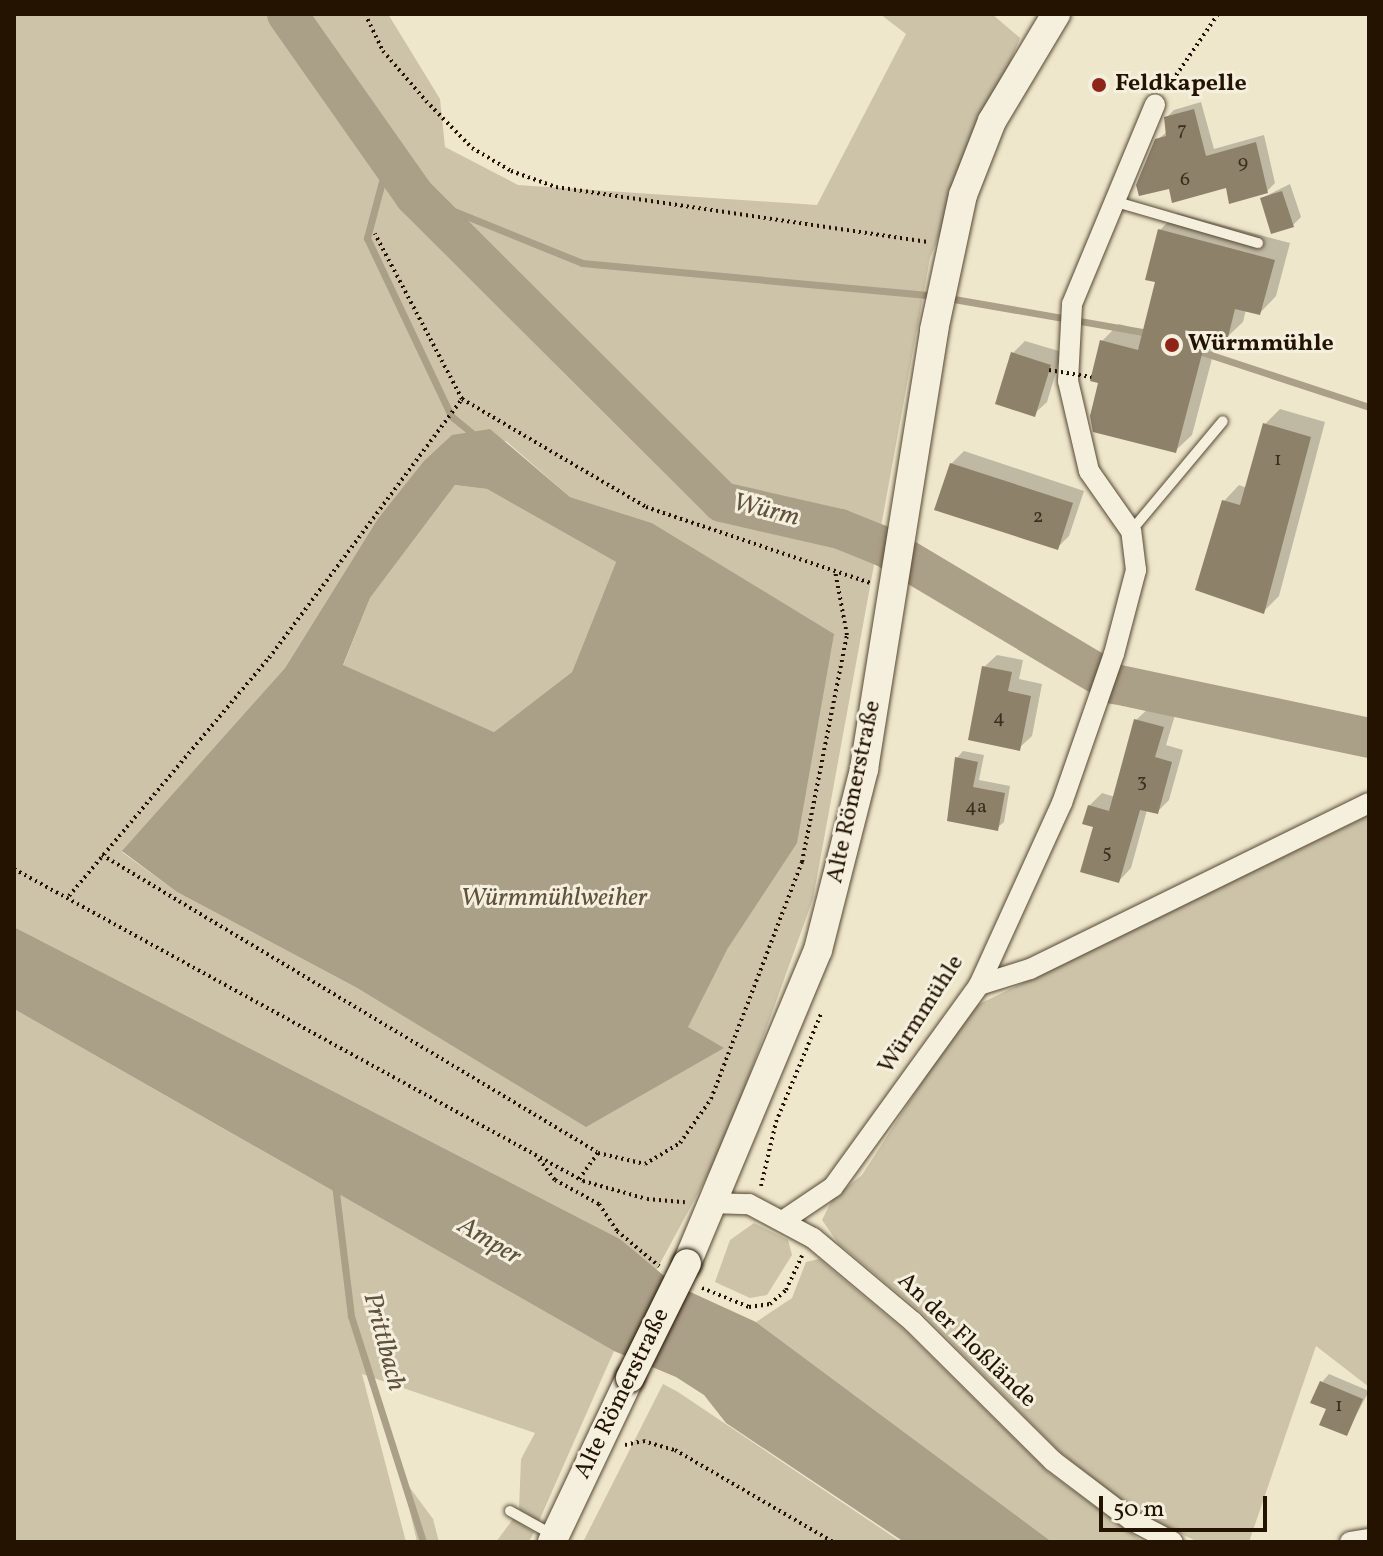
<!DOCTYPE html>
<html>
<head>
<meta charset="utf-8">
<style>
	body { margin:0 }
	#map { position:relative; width:1383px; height:1556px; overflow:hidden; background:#efe7cc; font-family:Vollkorn,serif }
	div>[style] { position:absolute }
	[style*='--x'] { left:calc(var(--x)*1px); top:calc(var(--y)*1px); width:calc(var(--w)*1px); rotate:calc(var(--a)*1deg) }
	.green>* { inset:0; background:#ccc3a9 }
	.water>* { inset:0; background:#aa9f87 }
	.shadow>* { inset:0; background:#0003 }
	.stream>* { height:7px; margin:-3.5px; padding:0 3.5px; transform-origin:3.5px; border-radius:3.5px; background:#aa9f87 }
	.river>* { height:40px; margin:-20px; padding:0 20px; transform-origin:20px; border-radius:20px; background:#aa9f87 }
	.building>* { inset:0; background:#8d816a }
	.path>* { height:4px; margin-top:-2px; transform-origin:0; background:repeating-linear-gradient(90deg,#231300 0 2px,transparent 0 6px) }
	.roads { filter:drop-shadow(0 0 2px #564833) drop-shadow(0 0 2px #564833) }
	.service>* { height:10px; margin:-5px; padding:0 5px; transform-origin:5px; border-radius:5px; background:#f5efde }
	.minor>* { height:20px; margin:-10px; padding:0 10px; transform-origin:10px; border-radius:10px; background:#f5efde }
	.secondary>* { height:28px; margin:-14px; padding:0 14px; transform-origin:14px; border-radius:14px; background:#f5efde }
	.path-bridge>* { height:4px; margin-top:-2px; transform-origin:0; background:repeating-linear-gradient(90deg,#231300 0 2px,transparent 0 6px) }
	.bridges { filter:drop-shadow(0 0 2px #231300) drop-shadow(0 0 2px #231300) }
	.secondary-bridge>* { height:28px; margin:-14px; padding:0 14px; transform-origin:14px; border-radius:14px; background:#f5efde }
	.dots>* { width:22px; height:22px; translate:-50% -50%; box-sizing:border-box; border:4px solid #f5efde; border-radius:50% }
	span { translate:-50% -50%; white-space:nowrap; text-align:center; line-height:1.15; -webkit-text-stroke:6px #f5efde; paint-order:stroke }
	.number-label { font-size:20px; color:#3e2e1a }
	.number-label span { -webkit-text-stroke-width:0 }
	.poi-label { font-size:24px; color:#231300; font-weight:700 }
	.left { translate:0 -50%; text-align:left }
	.street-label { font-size:24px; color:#231300 }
	.water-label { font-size:26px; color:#60523d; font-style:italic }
	.frame { position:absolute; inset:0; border:16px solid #231300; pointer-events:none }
	.scale { position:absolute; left:1099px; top:1496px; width:168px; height:36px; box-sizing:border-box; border:4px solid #231300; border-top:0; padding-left:10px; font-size:24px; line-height:28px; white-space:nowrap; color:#231300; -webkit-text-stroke:6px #f5efde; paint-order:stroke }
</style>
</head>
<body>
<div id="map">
	<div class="green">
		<i style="clip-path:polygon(evenodd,14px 14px,388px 14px,440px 99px,445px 147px,518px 185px,817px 205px,906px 34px,880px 14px,992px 14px,1020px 38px,930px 258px,813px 899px,725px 1143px,656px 1271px,620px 1239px,14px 927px,14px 14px,506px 441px,570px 497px,652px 523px,833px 634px,728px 948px,687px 1027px,723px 1049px,359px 989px,177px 892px,122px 852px,285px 668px,377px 520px,506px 441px)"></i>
		<i style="clip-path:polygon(455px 485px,487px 489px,616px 562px,572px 672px,494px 732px,343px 666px,370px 598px)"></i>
		<i style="clip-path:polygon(1369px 815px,1369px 1387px,1316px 1346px,1249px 1542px,1198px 1542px,1135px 1511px,1060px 1452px,922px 1313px,838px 1243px,822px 1220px,833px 1198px,862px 1175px,969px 1009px)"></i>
		<i style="clip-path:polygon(14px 1009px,614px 1351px,539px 1521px,519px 1509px,521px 1459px,535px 1433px,362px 1374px,406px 1542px,14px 1542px)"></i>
		<i style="clip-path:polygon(754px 1223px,788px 1240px,792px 1255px,767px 1295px,750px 1298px,715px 1282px,730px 1240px)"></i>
		<i style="clip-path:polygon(819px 1259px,905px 1331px,1048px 1472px,1143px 1542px,1052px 1542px,756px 1322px,792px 1298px,806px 1262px)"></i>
		<i style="clip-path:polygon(663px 1384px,678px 1392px,901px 1542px,583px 1542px)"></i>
		<i style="clip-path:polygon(402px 1477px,433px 1519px,439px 1542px,417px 1542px)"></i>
		<i style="clip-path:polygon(513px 1519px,534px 1532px,529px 1542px,496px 1542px)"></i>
	</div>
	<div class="water">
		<i style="clip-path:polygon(evenodd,490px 429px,570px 497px,652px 523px,834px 634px,797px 843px,728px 948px,688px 1027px,724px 1048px,586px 1127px,359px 989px,177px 892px,122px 851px,285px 668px,377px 520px,424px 461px,452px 435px,490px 429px,455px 485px,487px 489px,616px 562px,572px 672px,494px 732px,343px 665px,370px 598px,455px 485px)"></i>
		<i style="clip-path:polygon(14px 927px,620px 1239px,675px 1285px,756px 1322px,1052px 1542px,904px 1542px,726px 1423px,704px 1395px,676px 1377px,614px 1351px,14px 1009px)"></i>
	</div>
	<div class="shadow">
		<i style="clip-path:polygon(1201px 102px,1214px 149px,1264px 135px,1275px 183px,1267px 191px,1227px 185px,1157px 140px,1168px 131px,1166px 118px,1174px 110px)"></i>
		<i style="clip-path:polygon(1290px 184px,1301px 217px,1293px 225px,1262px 198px)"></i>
		<i style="clip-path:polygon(1177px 213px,1290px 243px,1276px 296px,1260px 313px,1246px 309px,1243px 322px,1226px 338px,1218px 336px,1192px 435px,1175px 451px,1101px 382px,1102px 341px,1119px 324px,1145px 331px,1158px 281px,1160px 230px)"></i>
		<i style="clip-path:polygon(1025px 341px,1062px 352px,1047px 402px,1034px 414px,1013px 353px)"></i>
		<i style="clip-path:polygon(1280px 409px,1325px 422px,1279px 596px,1263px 612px,1224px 501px,1239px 485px,1247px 488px,1265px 424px)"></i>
		<i style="clip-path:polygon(964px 451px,1084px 491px,1069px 536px,1057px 548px,951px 464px)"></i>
		<i style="clip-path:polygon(997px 655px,1023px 660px,1019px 679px,1042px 684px,1032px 736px,1019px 748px,984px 667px)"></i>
		<i style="clip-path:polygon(1149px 708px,1175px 715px,1166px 745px,1183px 750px,1169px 800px,1157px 812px,1147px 810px,1131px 868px,1119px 881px,1089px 806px,1102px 793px,1115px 797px,1136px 720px)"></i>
		<i style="clip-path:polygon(963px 751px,984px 755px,979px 780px,1010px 786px,1004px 822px,997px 828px,950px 819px,957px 758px)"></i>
		<i style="clip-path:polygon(1329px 1374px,1369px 1391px,1346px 1434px,1328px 1408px,1322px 1382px)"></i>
	</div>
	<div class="stream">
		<i style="--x:388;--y:159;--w:82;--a:104.9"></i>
		<i style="--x:367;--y:238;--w:197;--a:64.7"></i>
		<i style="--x:451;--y:416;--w:26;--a:39"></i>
		<i style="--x:414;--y:195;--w:181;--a:22"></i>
		<i style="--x:582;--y:263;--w:355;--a:5.3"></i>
		<i style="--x:948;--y:298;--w:197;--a:9.9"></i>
		<i style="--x:1202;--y:352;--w:176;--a:18.2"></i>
		<i style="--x:335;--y:1184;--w:133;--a:83.1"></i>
		<i style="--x:351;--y:1316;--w:237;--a:72.3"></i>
	</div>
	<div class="river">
		<i style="--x:287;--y:14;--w:221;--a:54.9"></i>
		<i style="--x:414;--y:195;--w:435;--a:44.9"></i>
		<i style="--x:722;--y:502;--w:121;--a:12.9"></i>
		<i style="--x:840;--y:529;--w:48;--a:21.8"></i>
		<i style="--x:885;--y:547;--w:268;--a:30.8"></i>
		<i style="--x:1115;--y:684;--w:260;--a:12"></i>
	</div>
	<div class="building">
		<i style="clip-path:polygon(1194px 109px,1206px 156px,1256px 142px,1268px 193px,1229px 204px,1226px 188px,1172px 203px,1169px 189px,1139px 196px,1136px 185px,1155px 139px,1166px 136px,1164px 117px)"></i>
		<i style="clip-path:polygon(1282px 191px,1294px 227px,1271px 234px,1260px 198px)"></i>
		<i style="clip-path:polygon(1158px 229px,1275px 260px,1260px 315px,1235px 309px,1227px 341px,1207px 335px,1176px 453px,1093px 432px,1090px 416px,1098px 383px,1090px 381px,1100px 340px,1138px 350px,1155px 282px,1145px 280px)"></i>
		<i style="clip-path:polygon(1011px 352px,1051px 365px,1035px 417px,995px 404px)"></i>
		<i style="clip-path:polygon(1263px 423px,1311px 437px,1264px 614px,1195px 590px,1222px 500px,1240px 505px)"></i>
		<i style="clip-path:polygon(950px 463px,1073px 503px,1058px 550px,934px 510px)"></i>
		<i style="clip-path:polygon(982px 666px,1012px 672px,1008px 691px,1031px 696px,1020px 751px,968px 740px)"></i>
		<i style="clip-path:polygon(1134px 719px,1164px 727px,1155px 757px,1172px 762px,1158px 814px,1140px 810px,1119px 883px,1080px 872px,1093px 827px,1082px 824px,1088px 805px,1109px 811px)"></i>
		<i style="clip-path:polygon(955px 757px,978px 762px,973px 787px,1005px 793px,998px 831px,947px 821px)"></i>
		<i style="clip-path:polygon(1320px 1381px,1363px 1399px,1347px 1436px,1319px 1425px,1326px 1409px,1310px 1403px)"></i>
	</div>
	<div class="path">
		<i style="--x:365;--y:14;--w:41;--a:64.1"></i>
		<i style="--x:383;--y:51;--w:66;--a:49.3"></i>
		<i style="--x:426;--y:101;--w:66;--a:45.6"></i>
		<i style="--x:472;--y:148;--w:45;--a:30.5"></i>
		<i style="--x:511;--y:171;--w:48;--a:19.6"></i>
		<i style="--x:556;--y:187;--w:376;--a:8.4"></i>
		<i style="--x:1166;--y:90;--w:92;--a:-55.6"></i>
		<i style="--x:462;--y:399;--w:213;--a:30.4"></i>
		<i style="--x:646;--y:507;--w:237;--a:18.7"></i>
		<i style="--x:102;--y:855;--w:577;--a:30.96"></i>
		<i style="--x:14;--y:869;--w:649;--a:28.74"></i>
		<i style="--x:583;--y:1181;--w:66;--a:15.7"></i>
		<i style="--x:647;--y:1199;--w:38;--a:5"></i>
		<i style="--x:69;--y:896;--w:311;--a:-50"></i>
		<i style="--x:269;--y:658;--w:323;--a:-53.3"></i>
		<i style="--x:462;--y:399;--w:187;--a:-117.8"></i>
		<i style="--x:539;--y:1159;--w:26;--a:53"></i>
		<i style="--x:555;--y:1180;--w:50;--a:28.6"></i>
		<i style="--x:599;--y:1204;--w:32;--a:56"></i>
		<i style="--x:617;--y:1231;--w:55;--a:39.8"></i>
		<i style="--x:579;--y:1179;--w:32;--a:-54"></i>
		<i style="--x:598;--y:1153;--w:48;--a:13.2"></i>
		<i style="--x:645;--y:1164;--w:41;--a:-31"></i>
		<i style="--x:680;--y:1143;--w:54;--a:-54.8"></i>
		<i style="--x:711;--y:1099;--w:254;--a:-69"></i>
		<i style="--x:802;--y:862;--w:231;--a:-78.8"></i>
		<i style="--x:847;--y:635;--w:65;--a:-100.6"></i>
		<i style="--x:761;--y:1186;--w:66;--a:-76.8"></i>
		<i style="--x:776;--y:1122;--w:117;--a:-67.4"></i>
		<i style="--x:702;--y:1288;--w:51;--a:22"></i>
		<i style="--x:749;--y:1307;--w:21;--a:-8"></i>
		<i style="--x:770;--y:1304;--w:21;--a:-41"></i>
		<i style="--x:786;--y:1290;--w:38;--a:-65"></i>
		<i style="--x:625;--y:1445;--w:18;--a:-13"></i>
		<i style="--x:643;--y:1441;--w:33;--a:16"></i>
		<i style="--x:675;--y:1450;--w:183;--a:30.2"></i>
	</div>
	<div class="roads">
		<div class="service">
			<i style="--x:1113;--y:201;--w:151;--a:16.2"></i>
			<i style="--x:1131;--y:531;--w:143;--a:-50.1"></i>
			<i style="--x:510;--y:1511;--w:49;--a:29.2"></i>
		</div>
		<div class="minor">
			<i style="--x:979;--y:985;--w:53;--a:-17.4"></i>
			<i style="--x:1030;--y:969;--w:377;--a:-26.1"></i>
			<i style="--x:711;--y:1203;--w:38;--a:2"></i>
			<i style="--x:749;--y:1204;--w:72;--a:28"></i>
			<i style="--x:813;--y:1238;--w:131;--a:40"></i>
			<i style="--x:913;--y:1322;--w:197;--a:44.8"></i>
			<i style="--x:1053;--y:1461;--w:98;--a:37.1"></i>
			<i style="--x:1131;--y:1520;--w:47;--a:27.6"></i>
			<i style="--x:784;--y:1220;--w:59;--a:-34"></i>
			<i style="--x:833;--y:1187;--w:249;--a:-54.1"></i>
			<i style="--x:979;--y:985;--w:200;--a:-65.5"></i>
			<i style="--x:1062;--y:803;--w:158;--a:-70.8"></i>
			<i style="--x:1114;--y:654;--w:87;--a:-75.3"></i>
			<i style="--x:1136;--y:570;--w:39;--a:-97"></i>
			<i style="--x:1131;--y:531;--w:73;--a:-125"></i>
			<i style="--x:1089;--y:471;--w:92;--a:-103.1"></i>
			<i style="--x:1068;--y:381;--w:77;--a:-87"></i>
			<i style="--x:1072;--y:304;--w:216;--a:-67.4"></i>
			<i style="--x:1350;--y:1542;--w:19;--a:-9"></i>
		</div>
		<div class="secondary">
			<i style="--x:687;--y:1263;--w:339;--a:-67.3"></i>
			<i style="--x:818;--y:950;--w:187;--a:-75.7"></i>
			<i style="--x:864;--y:769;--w:445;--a:-80.9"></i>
			<i style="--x:934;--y:330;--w:138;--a:-77.9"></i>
			<i style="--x:963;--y:195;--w:79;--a:-68.6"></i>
			<i style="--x:992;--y:121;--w:125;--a:-59.1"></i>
			<i style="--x:552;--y:1542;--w:182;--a:-64.6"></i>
		</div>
	</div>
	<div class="path-bridge">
		<i style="--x:1049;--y:370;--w:43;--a:9.5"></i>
	</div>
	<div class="bridges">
		<div class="secondary-bridge">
			<i style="--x:630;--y:1378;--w:128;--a:-63.6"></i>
		</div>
	</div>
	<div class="dots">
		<i style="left:1099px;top:85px;background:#8f2418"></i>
		<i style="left:1172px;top:345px;background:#8f2418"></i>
	</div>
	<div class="number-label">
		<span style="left:1182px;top:130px">7</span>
		<span style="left:1243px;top:163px">9</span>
		<span style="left:1185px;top:180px">6</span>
		<span style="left:1278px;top:460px">1</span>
		<span style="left:1038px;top:517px">2</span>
		<span style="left:999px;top:718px">4</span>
		<span style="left:1142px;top:782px">3</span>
		<span style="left:976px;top:807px">4a</span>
		<span style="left:1107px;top:853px">5</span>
		<span style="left:1339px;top:1406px">1</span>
	</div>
	<div class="poi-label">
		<span class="left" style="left:1115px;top:85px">Feldkapelle</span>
		<span class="left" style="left:1188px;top:345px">Würmmühle</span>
	</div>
	<div class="street-label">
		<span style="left:855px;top:792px;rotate:-78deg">Alte Römerstraße</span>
		<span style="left:922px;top:1015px;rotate:-57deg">Würmmühle</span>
		<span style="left:966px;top:1341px;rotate:44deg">An der Floßlände</span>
		<span style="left:623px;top:1394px;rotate:-64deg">Alte Römerstraße</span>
	</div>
	<div class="water-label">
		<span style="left:766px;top:511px;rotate:14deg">Würm</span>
		<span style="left:554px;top:899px">Würmmühlweiher</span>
		<span style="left:489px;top:1242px;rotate:31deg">Amper</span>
		<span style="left:383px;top:1342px;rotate:75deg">Prittlbach</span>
	</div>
	<div class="frame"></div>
	<div class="scale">50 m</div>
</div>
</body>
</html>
